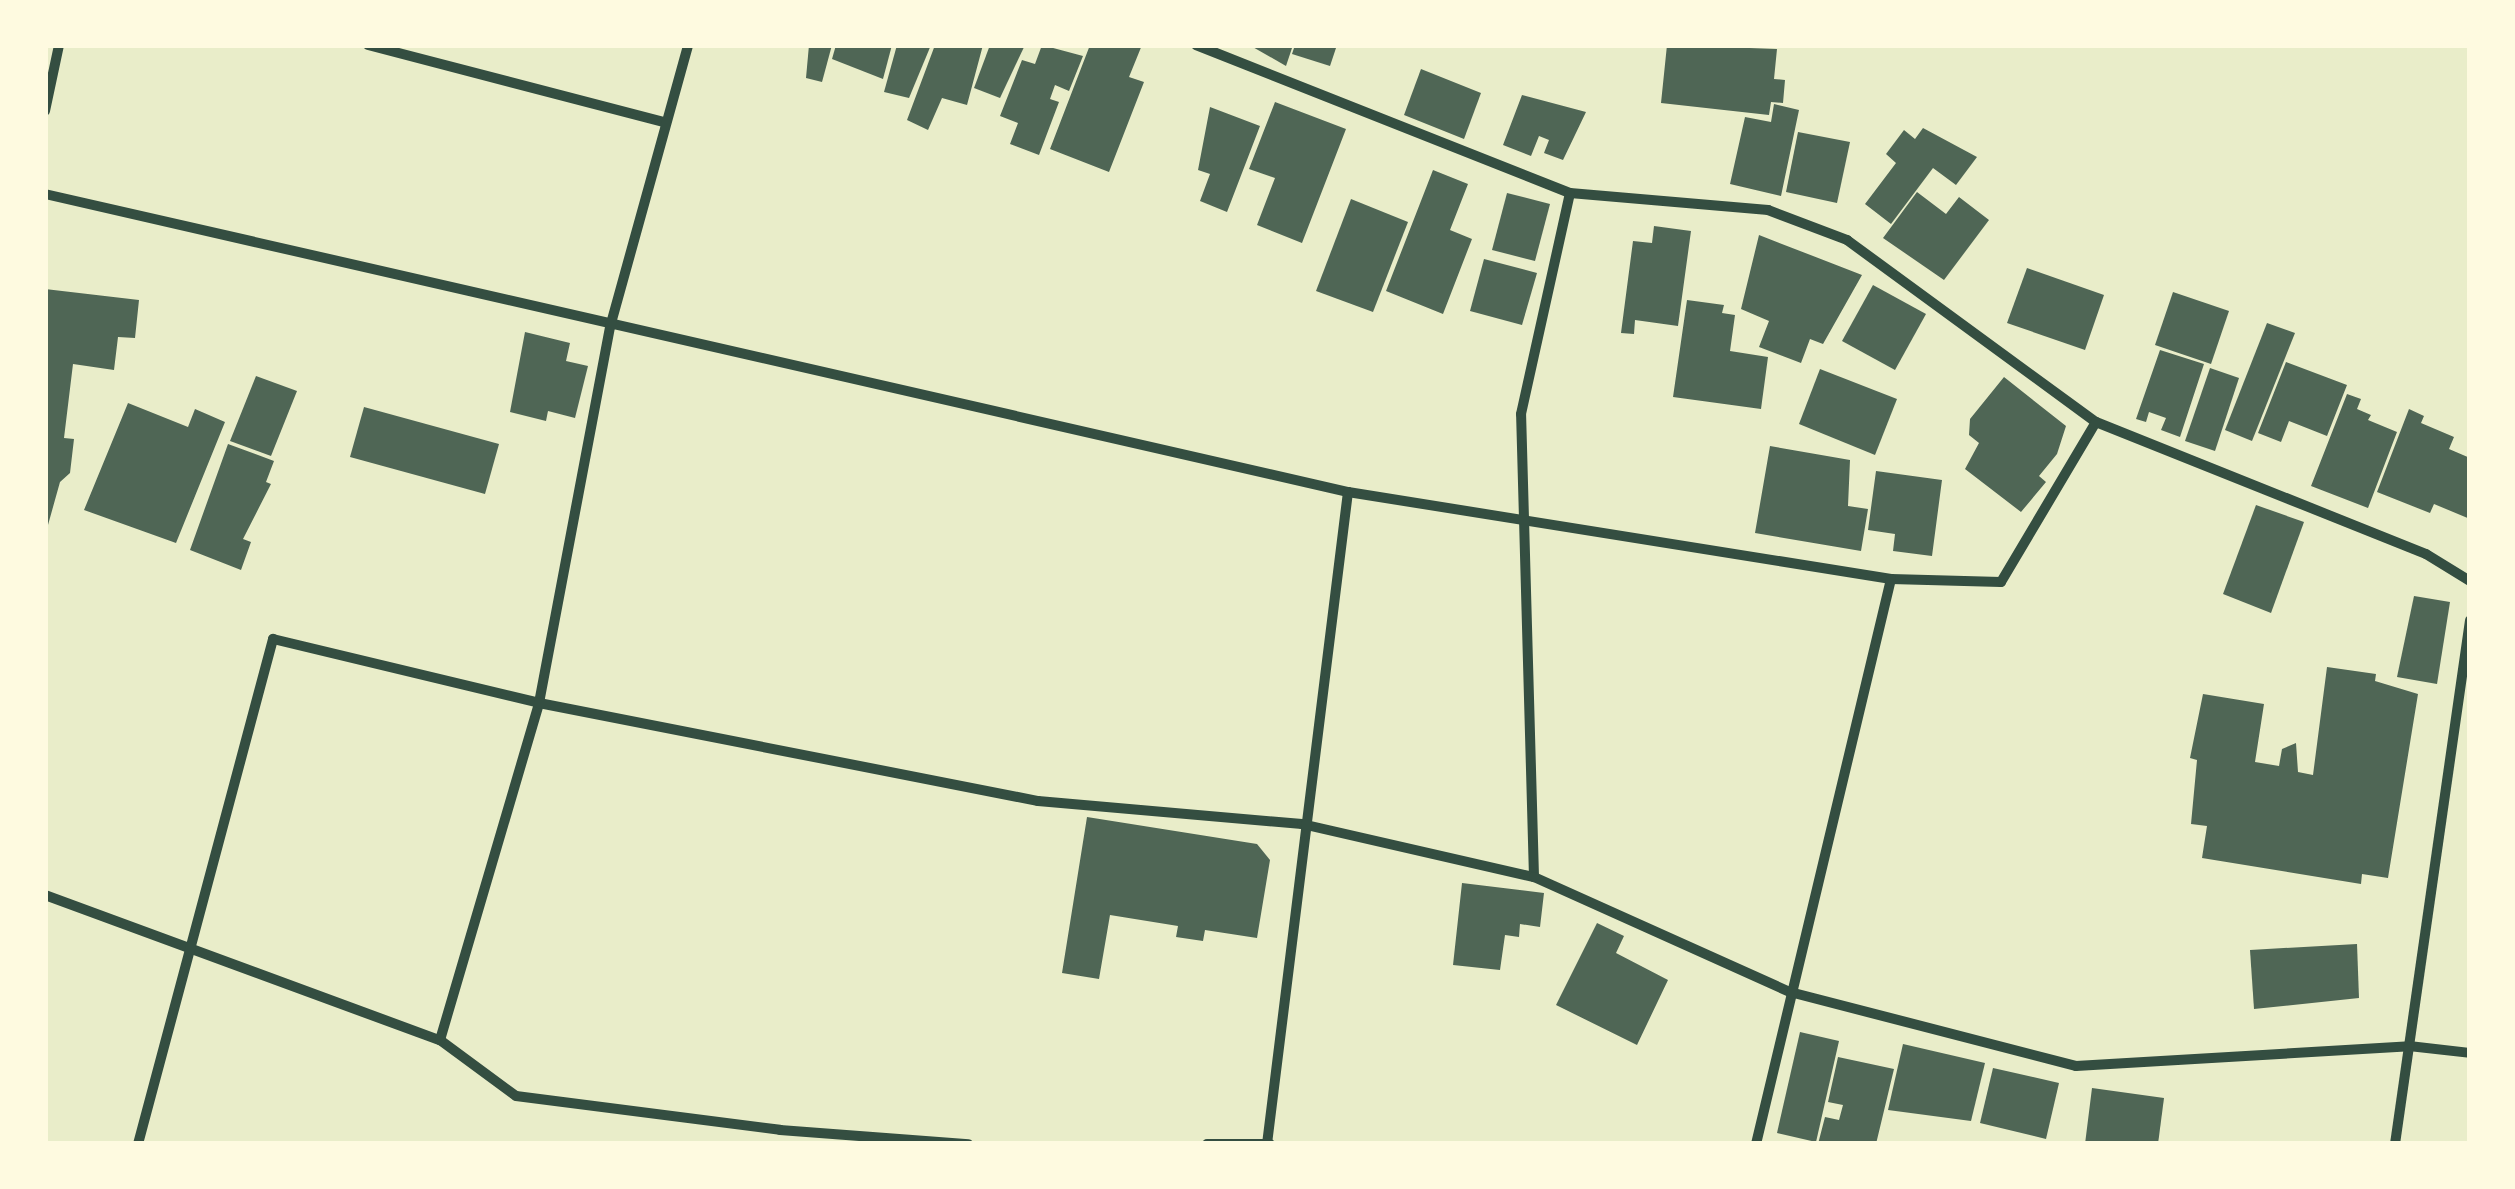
<!DOCTYPE html>
<html>
<head>
<meta charset="utf-8">
<style>
	body { margin:0 }
	#map { position:relative; width:2515px; height:1189px; overflow:hidden; background:#e9edc9; font-family:"Varela Round",sans-serif }
	div>[style] { position:absolute }
	[style*='--x'] { left:calc(var(--x)*1px); top:calc(var(--y)*1px); width:calc(var(--w)*1px); rotate:calc(var(--a)*1deg) }
	.building>* { inset:0; background:#4f6655 }
	.minor>* { height:10px; margin:-5px; padding:0 5px; transform-origin:5px; border-radius:5px; background:#344e41 }
	span { translate:-50% -50%; white-space:nowrap; text-align:center; line-height:1.15; -webkit-text-stroke:9px #fefae0; paint-order:stroke }
	.frame { position:absolute; inset:0; border:48px solid #fefae0; pointer-events:none }
</style>
</head>
<body>
<div id="map">
	<div class="building">
		<i style="clip-path:polygon(809px 45px,832px 45px,822px 82px,806px 78px)"></i>
		<i style="clip-path:polygon(836px 45px,892px 45px,883px 79px,832px 59px)"></i>
		<i style="clip-path:polygon(897px 45px,931px 45px,909px 98px,884px 92px)"></i>
		<i style="clip-path:polygon(935px 45px,983px 45px,967px 105px,942px 98px,928px 130px,907px 120px)"></i>
		<i style="clip-path:polygon(990px 45px,1025px 45px,1000px 98px,974px 88px)"></i>
		<i style="clip-path:polygon(1042px 45px,1083px 56px,1069px 91px,1055px 85px,1050px 99px,1059px 102px,1039px 155px,1010px 144px,1018px 123px,1000px 116px,1022px 60px,1035px 64px)"></i>
		<i style="clip-path:polygon(1090px 45px,1142px 45px,1129px 77px,1144px 82px,1109px 172px,1050px 149px)"></i>
		<i style="clip-path:polygon(1293px 45px,1286px 66px,1251px 46px,1251px 45px)"></i>
		<i style="clip-path:polygon(1295px 45px,1337px 45px,1330px 66px,1292px 54px)"></i>
		<i style="clip-path:polygon(1667px 45px,1777px 49px,1774px 79px,1785px 80px,1783px 103px,1771px 102px,1769px 115px,1661px 103px)"></i>
		<i style="clip-path:polygon(1421px 69px,1481px 93px,1464px 139px,1404px 115px)"></i>
		<i style="clip-path:polygon(1522px 95px,1586px 112px,1563px 160px,1544px 153px,1549px 140px,1539px 136px,1531px 156px,1503px 145px)"></i>
		<i style="clip-path:polygon(1275px 102px,1346px 129px,1302px 243px,1257px 225px,1275px 178px,1249px 169px)"></i>
		<i style="clip-path:polygon(1774px 104px,1799px 110px,1781px 196px,1730px 184px,1745px 117px,1771px 122px)"></i>
		<i style="clip-path:polygon(1210px 107px,1260px 126px,1227px 212px,1200px 201px,1210px 174px,1198px 170px)"></i>
		<i style="clip-path:polygon(1923px 128px,1977px 157px,1956px 185px,1933px 168px,1891px 224px,1865px 204px,1896px 163px,1886px 154px,1904px 130px,1915px 139px)"></i>
		<i style="clip-path:polygon(1798px 132px,1850px 142px,1837px 203px,1786px 192px)"></i>
		<i style="clip-path:polygon(1433px 170px,1468px 184px,1450px 230px,1472px 239px,1443px 314px,1386px 291px)"></i>
		<i style="clip-path:polygon(1917px 192px,1946px 214px,1959px 197px,1989px 220px,1944px 280px,1883px 238px)"></i>
		<i style="clip-path:polygon(1507px 193px,1550px 204px,1535px 261px,1492px 250px)"></i>
		<i style="clip-path:polygon(1351px 199px,1408px 222px,1373px 312px,1316px 291px)"></i>
		<i style="clip-path:polygon(1654px 226px,1691px 231px,1678px 326px,1635px 320px,1634px 334px,1621px 333px,1633px 241px,1652px 243px)"></i>
		<i style="clip-path:polygon(1759px 235px,1862px 275px,1823px 344px,1810px 339px,1801px 363px,1759px 347px,1769px 321px,1741px 309px)"></i>
		<i style="clip-path:polygon(1484px 259px,1537px 273px,1522px 325px,1470px 311px)"></i>
		<i style="clip-path:polygon(2027px 268px,2104px 295px,2085px 350px,2007px 323px)"></i>
		<i style="clip-path:polygon(1873px 285px,1926px 314px,1895px 370px,1842px 341px)"></i>
		<i style="clip-path:polygon(45px 289px,139px 300px,135px 338px,118px 337px,114px 370px,73px 364px,64px 438px,74px 439px,70px 473px,60px 482px,48px 525px)"></i>
		<i style="clip-path:polygon(2173px 292px,2229px 311px,2211px 364px,2155px 345px)"></i>
		<i style="clip-path:polygon(1687px 300px,1724px 305px,1722px 313px,1735px 315px,1730px 351px,1768px 357px,1761px 409px,1673px 397px)"></i>
		<i style="clip-path:polygon(2267px 323px,2295px 333px,2252px 441px,2225px 430px)"></i>
		<i style="clip-path:polygon(525px 332px,570px 343px,566px 361px,588px 366px,575px 418px,548px 411px,546px 421px,510px 412px)"></i>
		<i style="clip-path:polygon(2160px 350px,2204px 364px,2180px 437px,2161px 430px,2166px 418px,2149px 412px,2146px 422px,2136px 419px)"></i>
		<i style="clip-path:polygon(2286px 362px,2347px 385px,2327px 436px,2289px 421px,2281px 442px,2258px 433px)"></i>
		<i style="clip-path:polygon(2210px 368px,2239px 378px,2215px 451px,2185px 441px)"></i>
		<i style="clip-path:polygon(1820px 369px,1897px 399px,1875px 455px,1799px 424px)"></i>
		<i style="clip-path:polygon(256px 376px,297px 391px,271px 456px,230px 441px)"></i>
		<i style="clip-path:polygon(2004px 377px,2066px 426px,2057px 454px,2039px 476px,2046px 482px,2021px 512px,1965px 469px,1979px 443px,1969px 435px,1970px 419px)"></i>
		<i style="clip-path:polygon(2347px 394px,2361px 399px,2357px 409px,2371px 415px,2368px 420px,2397px 432px,2368px 508px,2311px 486px)"></i>
		<i style="clip-path:polygon(128px 403px,188px 427px,195px 409px,225px 422px,176px 543px,84px 510px)"></i>
		<i style="clip-path:polygon(364px 407px,499px 444px,485px 494px,350px 457px)"></i>
		<i style="clip-path:polygon(2409px 409px,2424px 416px,2421px 423px,2454px 437px,2449px 449px,2470px 458px,2470px 519px,2434px 504px,2430px 513px,2377px 492px)"></i>
		<i style="clip-path:polygon(228px 444px,274px 461px,266px 482px,271px 484px,243px 539px,251px 542px,241px 570px,190px 550px)"></i>
		<i style="clip-path:polygon(1770px 446px,1850px 460px,1848px 506px,1868px 509px,1861px 551px,1755px 533px)"></i>
		<i style="clip-path:polygon(1876px 471px,1942px 480px,1932px 556px,1893px 551px,1895px 534px,1868px 530px)"></i>
		<i style="clip-path:polygon(2256px 505px,2304px 522px,2271px 613px,2223px 594px)"></i>
		<i style="clip-path:polygon(2414px 596px,2450px 602px,2437px 684px,2397px 677px)"></i>
		<i style="clip-path:polygon(2327px 667px,2376px 674px,2375px 681px,2418px 694px,2388px 878px,2362px 874px,2361px 884px,2202px 858px,2207px 826px,2191px 824px,2197px 760px,2190px 758px,2203px 694px,2264px 704px,2255px 762px,2279px 766px,2282px 749px,2296px 743px,2298px 772px,2313px 775px)"></i>
		<i style="clip-path:polygon(1087px 817px,1257px 844px,1270px 860px,1257px 938px,1205px 930px,1203px 941px,1176px 937px,1178px 926px,1110px 915px,1099px 979px,1062px 973px)"></i>
		<i style="clip-path:polygon(1462px 883px,1544px 893px,1540px 927px,1520px 924px,1519px 937px,1505px 935px,1500px 970px,1453px 965px)"></i>
		<i style="clip-path:polygon(1597px 923px,1624px 936px,1616px 953px,1668px 980px,1637px 1045px,1556px 1005px)"></i>
		<i style="clip-path:polygon(2357px 944px,2359px 998px,2254px 1009px,2250px 950px)"></i>
		<i style="clip-path:polygon(1800px 1032px,1839px 1041px,1816px 1142px,1777px 1133px)"></i>
		<i style="clip-path:polygon(1903px 1044px,1985px 1063px,1971px 1121px,1888px 1110px)"></i>
		<i style="clip-path:polygon(1838px 1057px,1894px 1069px,1876px 1144px,1818px 1144px,1825px 1117px,1839px 1120px,1843px 1105px,1828px 1102px)"></i>
		<i style="clip-path:polygon(1993px 1068px,2059px 1083px,2046px 1139px,1980px 1123px)"></i>
		<i style="clip-path:polygon(2092px 1088px,2164px 1098px,2158px 1144px,2085px 1144px)"></i>
	</div>
	<div class="minor">
		<i style="--x:368;--y:45;--w:305;--a:14.6"></i>
		<i style="--x:1196;--y:45;--w:402;--a:21.6"></i>
		<i style="--x:1570;--y:193;--w:199;--a:4.9"></i>
		<i style="--x:1768;--y:210;--w:85;--a:20.8"></i>
		<i style="--x:1847;--y:240;--w:308;--a:36.2"></i>
		<i style="--x:2096;--y:422;--w:355;--a:21.8"></i>
		<i style="--x:2426;--y:554;--w:52;--a:31.5"></i>
		<i style="--x:45;--y:111;--w:67;--a:-78"></i>
		<i style="--x:45;--y:194;--w:1337;--a:12.88"></i>
		<i style="--x:1348;--y:492;--w:550;--a:9.1"></i>
		<i style="--x:1891;--y:579;--w:110;--a:1.6"></i>
		<i style="--x:2001;--y:582;--w:186;--a:-59.3"></i>
		<i style="--x:1534;--y:877;--w:463;--a:-91.6"></i>
		<i style="--x:1521;--y:414;--w:226;--a:-77.5"></i>
		<i style="--x:45;--y:895;--w:421;--a:20.2"></i>
		<i style="--x:440;--y:1040;--w:94;--a:36.4"></i>
		<i style="--x:516;--y:1096;--w:266;--a:7.3"></i>
		<i style="--x:780;--y:1130;--w:189;--a:4.3"></i>
		<i style="--x:440;--y:1040;--w:351;--a:-73.6"></i>
		<i style="--x:539;--y:703;--w:383;--a:-79.3"></i>
		<i style="--x:610;--y:327;--w:293;--a:-74.5"></i>
		<i style="--x:138;--y:1144;--w:523;--a:-75.03"></i>
		<i style="--x:273;--y:639;--w:274;--a:13.5"></i>
		<i style="--x:539;--y:703;--w:509;--a:11.11"></i>
		<i style="--x:1038;--y:801;--w:265;--a:5"></i>
		<i style="--x:1302;--y:824;--w:238;--a:12.9"></i>
		<i style="--x:1534;--y:877;--w:281;--a:24.2"></i>
		<i style="--x:1790;--y:992;--w:295;--a:14.5"></i>
		<i style="--x:2076;--y:1066;--w:334;--a:-3.4"></i>
		<i style="--x:2409;--y:1046;--w:61;--a:6.5"></i>
		<i style="--x:1207;--y:1144;--w:63;--a:0"></i>
		<i style="--x:1267;--y:1144;--w:657;--a:-82.92"></i>
		<i style="--x:1756;--y:1144;--w:581;--a:-76.56"></i>
		<i style="--x:2395;--y:1144;--w:529;--a:-81.85"></i>
	</div>
	<div class="frame"></div>
</div>
</body>
</html>
